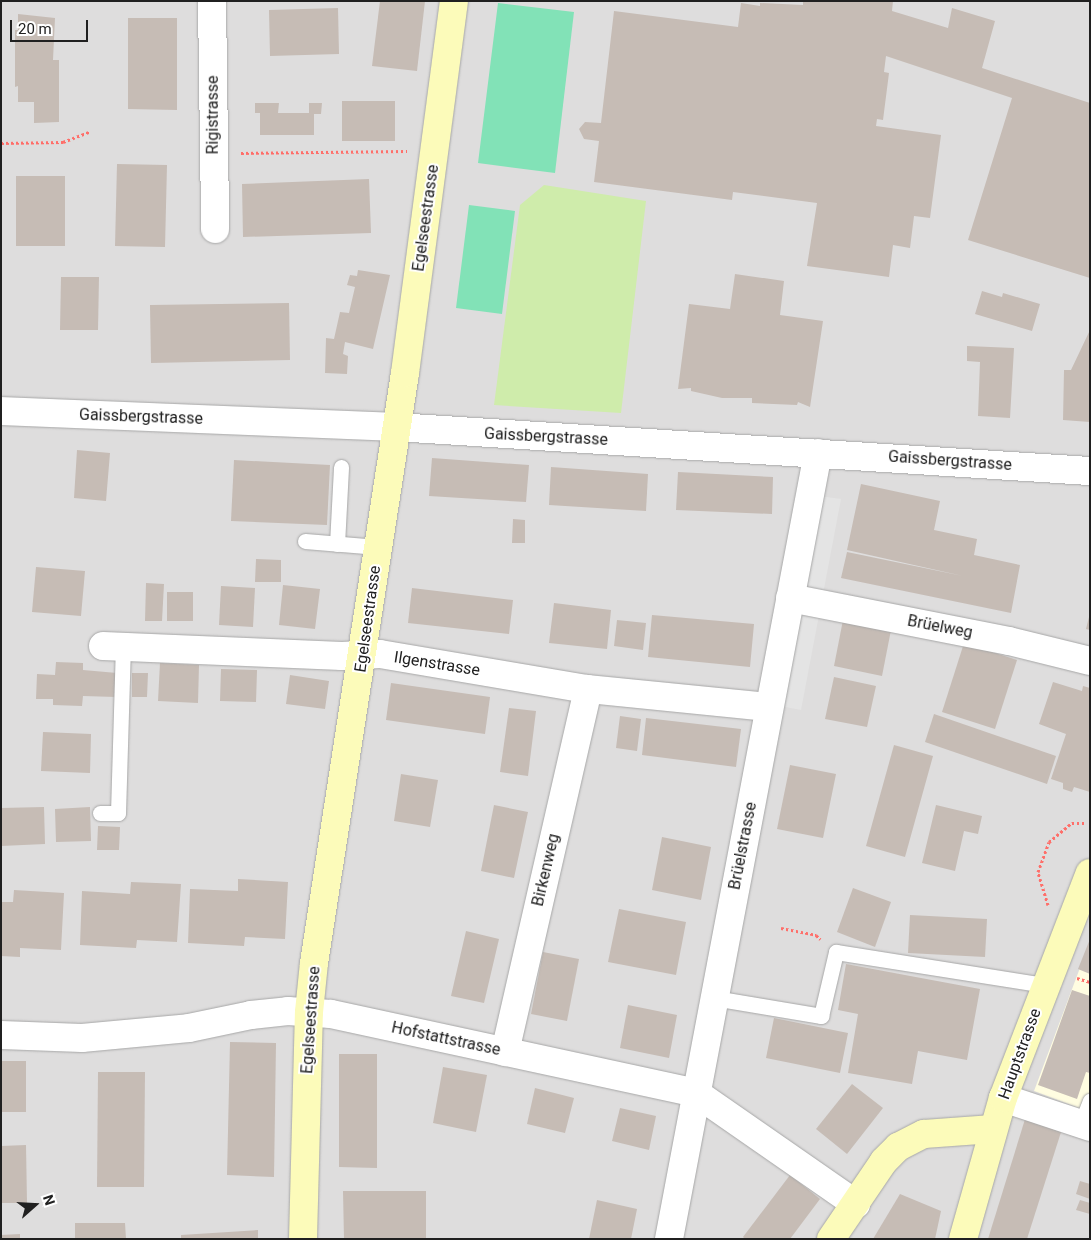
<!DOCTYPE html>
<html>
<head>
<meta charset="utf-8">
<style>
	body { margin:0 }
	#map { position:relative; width:1091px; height:1240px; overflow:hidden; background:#f1ede6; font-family:Roboto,sans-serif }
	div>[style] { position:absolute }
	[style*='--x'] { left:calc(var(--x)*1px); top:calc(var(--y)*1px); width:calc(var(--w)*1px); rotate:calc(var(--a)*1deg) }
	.residential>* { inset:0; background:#dedddd }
	.education>* { inset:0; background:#fffde1 }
	.grass>* { inset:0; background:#cfecab }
	.pitch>* { inset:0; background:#82e2b7 }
	.parking>* { inset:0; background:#e4e4e4 }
	.building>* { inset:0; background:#c6bcb5 }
	.path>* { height:3px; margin-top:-1.5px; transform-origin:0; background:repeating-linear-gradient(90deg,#fe6f6a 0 2.5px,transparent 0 5px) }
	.roads { filter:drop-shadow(0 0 1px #a7a7a7) drop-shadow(0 0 1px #a7a7a7) }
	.lane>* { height:15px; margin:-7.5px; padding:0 7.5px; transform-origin:7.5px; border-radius:7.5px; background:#fff }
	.street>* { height:28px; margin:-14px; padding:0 14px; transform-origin:14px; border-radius:14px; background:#fff }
	.secondary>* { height:28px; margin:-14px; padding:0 14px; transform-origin:14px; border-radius:14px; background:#fcfbba }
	span { translate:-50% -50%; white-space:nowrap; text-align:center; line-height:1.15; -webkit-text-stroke:4px #fff; paint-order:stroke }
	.street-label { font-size:16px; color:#202020 }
	.frame { position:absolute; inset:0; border:2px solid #202020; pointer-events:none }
	.north { position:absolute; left:10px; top:1180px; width:50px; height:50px; -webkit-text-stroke:4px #fff; paint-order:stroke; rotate:71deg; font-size:14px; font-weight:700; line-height:20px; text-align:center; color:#202020 }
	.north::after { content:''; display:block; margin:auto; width:18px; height:22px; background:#202020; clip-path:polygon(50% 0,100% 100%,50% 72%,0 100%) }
	.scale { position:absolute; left:10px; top:20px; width:78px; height:22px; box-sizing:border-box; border:2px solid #202020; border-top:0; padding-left:6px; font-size:15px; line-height:18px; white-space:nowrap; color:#202020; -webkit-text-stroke:4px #fff; paint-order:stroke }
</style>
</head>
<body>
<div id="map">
	<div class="residential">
		<i style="clip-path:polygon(1px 1px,1090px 1px,1090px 1239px,1px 1239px)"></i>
	</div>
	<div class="education">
		<i style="clip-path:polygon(1090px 941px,1090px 1112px,1034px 1091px)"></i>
	</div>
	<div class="grass">
		<i style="clip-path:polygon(544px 185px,646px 201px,621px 413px,494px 405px,520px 205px)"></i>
	</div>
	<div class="pitch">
		<i style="clip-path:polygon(498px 3px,574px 12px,555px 173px,478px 163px)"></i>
		<i style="clip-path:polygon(469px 205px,515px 211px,502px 314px,456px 308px)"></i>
	</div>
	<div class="parking">
		<i style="clip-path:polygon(819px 496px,841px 499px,801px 710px,780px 706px)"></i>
	</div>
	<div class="building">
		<i style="clip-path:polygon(380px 1px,425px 1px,417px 71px,372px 66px)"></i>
		<i style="clip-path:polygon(803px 1px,893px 1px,892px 11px,948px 28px,952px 8px,995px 21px,982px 68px,1090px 103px,1090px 278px,968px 240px,1012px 98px,886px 56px,884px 72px,889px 73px,883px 120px,877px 119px,876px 126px,941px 135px,930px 218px,914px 216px,910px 248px,893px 245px,889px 277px,807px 266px,817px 203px,733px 192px,732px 200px,594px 182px,599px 141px,584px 139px,579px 129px,585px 122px,601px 123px,614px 11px,738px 27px,741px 3px,760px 6px,760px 3px,803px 5px)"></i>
		<i style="clip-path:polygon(338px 8px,339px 54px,270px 56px,269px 10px)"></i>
		<i style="clip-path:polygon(18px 14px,55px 18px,53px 60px,59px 60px,59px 122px,34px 123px,34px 102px,18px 102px,18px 86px,15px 87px,15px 30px,18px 30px)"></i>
		<i style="clip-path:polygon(128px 18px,177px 18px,177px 110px,128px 109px)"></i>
		<i style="clip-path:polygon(342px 101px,395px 101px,395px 141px,342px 141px)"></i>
		<i style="clip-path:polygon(255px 103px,279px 103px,278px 113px,309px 113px,309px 103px,322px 103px,321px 114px,314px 114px,314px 135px,260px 135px,260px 113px,255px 113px)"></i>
		<i style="clip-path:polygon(117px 164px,167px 165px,165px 247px,115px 246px)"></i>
		<i style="clip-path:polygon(16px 176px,65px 176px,65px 246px,16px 246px)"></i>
		<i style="clip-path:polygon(369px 179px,371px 233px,243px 237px,242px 184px)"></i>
		<i style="clip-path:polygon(358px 270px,390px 275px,373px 349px,345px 342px,343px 354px,348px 356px,347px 374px,325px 373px,326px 338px,334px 339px,340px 312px,349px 313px,355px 287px,347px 285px,350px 275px,357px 276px)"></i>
		<i style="clip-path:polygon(735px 274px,784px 281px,780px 315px,823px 321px,810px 407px,798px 402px,797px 405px,752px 403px,752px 398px,722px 398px,691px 391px,691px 388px,678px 389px,689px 304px,730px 309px)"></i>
		<i style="clip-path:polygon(61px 277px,99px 277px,98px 330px,60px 330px)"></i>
		<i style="clip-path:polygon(982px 291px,1002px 297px,1003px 293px,1040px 304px,1032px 331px,975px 314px)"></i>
		<i style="clip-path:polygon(289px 303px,290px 360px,151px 363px,150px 305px)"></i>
		<i style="clip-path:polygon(1090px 330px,1090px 422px,1063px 420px,1064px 370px,1071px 370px)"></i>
		<i style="clip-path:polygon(967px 346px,1014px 348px,1010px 418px,978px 416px,980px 362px,967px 361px)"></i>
		<i style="clip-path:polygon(77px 450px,110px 453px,106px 501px,74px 498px)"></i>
		<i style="clip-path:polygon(432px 458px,529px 465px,526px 502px,429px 496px)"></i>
		<i style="clip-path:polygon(234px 460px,330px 465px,327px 525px,231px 521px)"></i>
		<i style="clip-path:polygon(551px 467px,648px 474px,646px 511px,549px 505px)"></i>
		<i style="clip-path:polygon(678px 472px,773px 477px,772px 514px,676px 510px)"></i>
		<i style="clip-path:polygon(861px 484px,940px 501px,934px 530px,977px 539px,974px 555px,1020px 565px,1011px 613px,841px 578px,847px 552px,963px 576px,847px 550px)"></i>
		<i style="clip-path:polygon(513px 519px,525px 520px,525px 543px,512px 543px)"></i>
		<i style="clip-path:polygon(256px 559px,281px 560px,281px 582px,255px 582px)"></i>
		<i style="clip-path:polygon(36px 567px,85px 571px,81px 616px,32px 612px)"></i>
		<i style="clip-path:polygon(146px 583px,164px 584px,162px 621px,145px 621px)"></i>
		<i style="clip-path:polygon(283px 585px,320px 589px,315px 629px,279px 625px)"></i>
		<i style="clip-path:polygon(221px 586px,255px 588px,253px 627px,219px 625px)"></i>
		<i style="clip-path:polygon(412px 588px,513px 600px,509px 634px,408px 623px)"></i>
		<i style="clip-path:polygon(167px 592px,193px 592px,193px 621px,167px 621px)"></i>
		<i style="clip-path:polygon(554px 603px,611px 610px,607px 649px,549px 643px)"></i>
		<i style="clip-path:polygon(652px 615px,754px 624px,750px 667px,648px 657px)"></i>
		<i style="clip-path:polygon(1089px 617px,1090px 617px,1090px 630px,1086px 629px)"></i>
		<i style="clip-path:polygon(617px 620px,646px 623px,643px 650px,614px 646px)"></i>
		<i style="clip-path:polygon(843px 620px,891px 630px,882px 676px,834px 666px)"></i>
		<i style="clip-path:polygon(964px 643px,1017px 660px,995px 729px,942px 712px)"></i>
		<i style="clip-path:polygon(56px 662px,83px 663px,83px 670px,117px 673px,116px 697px,83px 696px,82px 706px,53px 705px,53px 699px,36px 699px,37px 674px,55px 675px)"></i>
		<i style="clip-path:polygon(160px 663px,199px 665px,198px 703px,158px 701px)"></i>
		<i style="clip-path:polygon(221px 669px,257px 670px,256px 702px,220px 701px)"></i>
		<i style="clip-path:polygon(132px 673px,148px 673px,147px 697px,132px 697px)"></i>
		<i style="clip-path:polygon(290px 675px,329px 681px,325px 709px,286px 704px)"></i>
		<i style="clip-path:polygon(834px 677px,876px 686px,867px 727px,825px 719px)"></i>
		<i style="clip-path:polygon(1053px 682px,1082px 691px,1083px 686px,1090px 688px,1090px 792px,1074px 787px,1072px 792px,1063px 789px,1063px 783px,1051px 779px,1066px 734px,1039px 724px)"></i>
		<i style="clip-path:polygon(391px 683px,490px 697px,485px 734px,386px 720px)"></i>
		<i style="clip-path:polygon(509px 708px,536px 711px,528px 776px,500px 772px)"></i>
		<i style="clip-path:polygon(934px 714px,1056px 756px,1047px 784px,925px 742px)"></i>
		<i style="clip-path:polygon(620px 716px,641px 719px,637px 751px,616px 748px)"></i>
		<i style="clip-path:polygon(646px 718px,741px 729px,736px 767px,642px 755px)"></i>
		<i style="clip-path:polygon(43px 732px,91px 734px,90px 773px,41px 771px)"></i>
		<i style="clip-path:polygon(894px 745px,933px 756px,905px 857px,866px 846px)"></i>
		<i style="clip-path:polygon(790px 765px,836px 774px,823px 838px,777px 829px)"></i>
		<i style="clip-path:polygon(401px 774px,438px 780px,430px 827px,394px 821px)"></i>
		<i style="clip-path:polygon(494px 805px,528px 812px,514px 878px,481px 871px)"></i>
		<i style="clip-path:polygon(936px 805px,982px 816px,978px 834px,964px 831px,955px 871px,922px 863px)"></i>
		<i style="clip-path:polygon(44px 807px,45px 844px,1px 846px,1px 808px)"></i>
		<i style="clip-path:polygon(90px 807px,91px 841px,56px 842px,55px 809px)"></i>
		<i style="clip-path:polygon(98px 826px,120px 827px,119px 850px,97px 850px)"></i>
		<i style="clip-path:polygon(662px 837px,711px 847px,701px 900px,652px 890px)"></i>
		<i style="clip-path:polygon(238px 879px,288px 882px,285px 939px,245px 937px,244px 946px,188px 943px,190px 889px,238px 891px)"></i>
		<i style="clip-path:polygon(131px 882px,181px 884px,177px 942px,137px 940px,136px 948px,80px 945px,82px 891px,130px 894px)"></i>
		<i style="clip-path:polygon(853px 888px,891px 902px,875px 947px,837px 932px)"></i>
		<i style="clip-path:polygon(14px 890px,64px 893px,61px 950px,20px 948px,20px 957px,1px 956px,1px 902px,13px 902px)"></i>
		<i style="clip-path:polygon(619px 909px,686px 922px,676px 975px,608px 962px)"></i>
		<i style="clip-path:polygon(910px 915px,987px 919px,985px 957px,908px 953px)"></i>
		<i style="clip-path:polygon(466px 931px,499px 939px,484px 1003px,451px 996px)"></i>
		<i style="clip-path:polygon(1090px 939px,1090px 974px,1078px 969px)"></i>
		<i style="clip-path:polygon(543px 952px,579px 959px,567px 1021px,531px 1014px)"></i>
		<i style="clip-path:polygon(846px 964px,980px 989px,967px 1060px,918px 1051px,912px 1084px,848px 1073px,858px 1014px,838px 1010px)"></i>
		<i style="clip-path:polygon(1072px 990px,1090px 996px,1090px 1073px,1086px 1072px,1077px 1099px,1038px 1085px)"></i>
		<i style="clip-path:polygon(628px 1005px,677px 1015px,669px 1058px,620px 1048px)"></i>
		<i style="clip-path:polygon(774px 1018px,848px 1033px,840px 1073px,766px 1058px)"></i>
		<i style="clip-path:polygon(230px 1042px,276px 1043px,274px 1177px,227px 1175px)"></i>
		<i style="clip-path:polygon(339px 1054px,377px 1054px,377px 1168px,339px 1167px)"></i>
		<i style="clip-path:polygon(1px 1061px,26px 1061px,26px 1112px,1px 1112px)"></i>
		<i style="clip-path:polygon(443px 1067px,487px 1075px,476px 1132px,433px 1123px)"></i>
		<i style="clip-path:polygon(98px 1072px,145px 1072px,144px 1187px,97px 1187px)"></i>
		<i style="clip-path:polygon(852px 1084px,883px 1108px,847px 1154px,816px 1129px)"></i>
		<i style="clip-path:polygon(535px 1088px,574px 1098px,565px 1133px,527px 1124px)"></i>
		<i style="clip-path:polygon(620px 1108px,656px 1116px,649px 1150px,612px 1141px)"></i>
		<i style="clip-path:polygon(1026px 1116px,1062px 1129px,1027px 1239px,988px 1239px)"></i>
		<i style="clip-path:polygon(26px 1145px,27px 1203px,1px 1203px,1px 1146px)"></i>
		<i style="clip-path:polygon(790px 1175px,820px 1199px,790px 1239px,745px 1239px,743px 1237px)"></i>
		<i style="clip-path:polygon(1080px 1181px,1090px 1184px,1090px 1199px,1076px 1194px)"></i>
		<i style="clip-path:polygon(343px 1191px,426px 1191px,426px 1239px,344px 1239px)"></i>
		<i style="clip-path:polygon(900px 1194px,941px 1211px,935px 1239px,873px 1239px)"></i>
		<i style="clip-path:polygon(597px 1200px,637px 1209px,631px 1239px,589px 1239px)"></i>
		<i style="clip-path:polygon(1080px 1200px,1090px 1203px,1090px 1214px,1076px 1210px)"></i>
		<i style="clip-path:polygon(75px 1223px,125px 1223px,126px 1239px,75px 1239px)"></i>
		<i style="clip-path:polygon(258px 1230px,258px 1239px,181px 1239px,181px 1235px)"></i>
		<i style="clip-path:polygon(20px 1234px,20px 1239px,1px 1239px,1px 1235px)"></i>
	</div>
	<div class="path">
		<i style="--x:1;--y:143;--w:62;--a:-0.9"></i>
		<i style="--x:63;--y:142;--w:28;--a:-21"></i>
		<i style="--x:241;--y:153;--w:166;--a:-0.7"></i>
		<i style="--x:1048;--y:905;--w:34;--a:-107"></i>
		<i style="--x:1038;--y:872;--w:32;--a:-70"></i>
		<i style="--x:1049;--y:842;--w:30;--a:-40"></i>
		<i style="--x:1072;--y:823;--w:13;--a:0"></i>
		<i style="--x:781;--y:928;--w:36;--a:11"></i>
		<i style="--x:816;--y:935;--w:6;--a:45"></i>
		<i style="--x:1077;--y:978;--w:14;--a:17"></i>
	</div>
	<div class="roads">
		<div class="lane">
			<i style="--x:305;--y:541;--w:73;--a:4.7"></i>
			<i style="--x:337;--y:544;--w:77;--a:-87"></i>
			<i style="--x:100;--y:813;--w:18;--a:0"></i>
			<i style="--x:118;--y:813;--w:166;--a:-88.3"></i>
			<i style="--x:714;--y:998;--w:109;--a:9.5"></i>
			<i style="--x:821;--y:1016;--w:66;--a:-76.8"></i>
			<i style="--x:836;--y:952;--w:212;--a:9"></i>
			<i style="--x:1081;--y:1124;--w:25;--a:-69"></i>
		</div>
		<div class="street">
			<i style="--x:212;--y:1;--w:228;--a:89.2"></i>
			<i style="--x:1;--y:411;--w:395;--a:2.3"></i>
			<i style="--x:396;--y:427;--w:695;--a:3.63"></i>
			<i style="--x:790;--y:598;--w:223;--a:11.1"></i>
			<i style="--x:1009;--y:641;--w:83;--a:13.9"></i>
			<i style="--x:103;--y:646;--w:239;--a:2.4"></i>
			<i style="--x:342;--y:656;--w:38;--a:-3"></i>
			<i style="--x:380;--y:654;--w:211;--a:9.6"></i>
			<i style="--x:588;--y:689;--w:182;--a:5.7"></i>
			<i style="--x:1;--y:1035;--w:81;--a:2.1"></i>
			<i style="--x:82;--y:1038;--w:107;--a:-5.3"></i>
			<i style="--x:189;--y:1028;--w:63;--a:-11.8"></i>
			<i style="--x:251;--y:1015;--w:37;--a:-6"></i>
			<i style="--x:288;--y:1011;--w:43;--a:4"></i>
			<i style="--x:331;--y:1014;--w:373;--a:12.2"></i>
			<i style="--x:696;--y:1093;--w:195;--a:34.8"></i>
			<i style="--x:505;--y:1052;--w:372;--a:-77.1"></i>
			<i style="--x:1003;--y:1098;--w:92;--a:18.4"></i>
			<i style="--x:669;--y:1239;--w:800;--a:-79.27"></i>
		</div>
		<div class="secondary">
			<i style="--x:303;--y:1239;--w:227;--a:-88.5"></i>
			<i style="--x:309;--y:1012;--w:49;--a:-84.2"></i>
			<i style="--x:314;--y:963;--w:597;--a:-81.23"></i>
			<i style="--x:405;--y:373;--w:375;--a:-82.5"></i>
			<i style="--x:831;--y:1239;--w:94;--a:-55.8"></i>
			<i style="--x:884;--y:1161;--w:20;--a:-45"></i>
			<i style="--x:898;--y:1147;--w:29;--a:-27"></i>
			<i style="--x:924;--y:1134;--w:69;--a:-4.1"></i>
			<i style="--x:963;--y:1239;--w:147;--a:-74.2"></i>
			<i style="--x:1003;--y:1098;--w:241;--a:-68.9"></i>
		</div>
	</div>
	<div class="street-label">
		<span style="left:213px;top:115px;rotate:-90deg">Rigistrasse</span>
		<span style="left:426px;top:218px;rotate:-82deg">Egelseestrasse</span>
		<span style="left:141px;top:417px;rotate:2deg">Gaissbergstrasse</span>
		<span style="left:546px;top:437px;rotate:3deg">Gaissbergstrasse</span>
		<span style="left:950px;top:461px;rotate:4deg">Gaissbergstrasse</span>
		<span style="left:368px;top:619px;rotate:-82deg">Egelseestrasse</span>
		<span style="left:940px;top:627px;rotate:11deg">Brüelweg</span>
		<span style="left:437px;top:664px;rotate:9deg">Ilgenstrasse</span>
		<span style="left:743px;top:846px;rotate:-79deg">Brüelstrasse</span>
		<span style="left:546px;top:870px;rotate:-77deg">Birkenweg</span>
		<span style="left:311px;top:1020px;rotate:-86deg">Egelseestrasse</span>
		<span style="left:446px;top:1039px;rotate:12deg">Hofstattstrasse</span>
		<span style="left:1020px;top:1054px;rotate:-70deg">Hauptstrasse</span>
	</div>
	<div class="frame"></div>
	<div class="north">N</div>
	<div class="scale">20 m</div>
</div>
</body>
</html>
